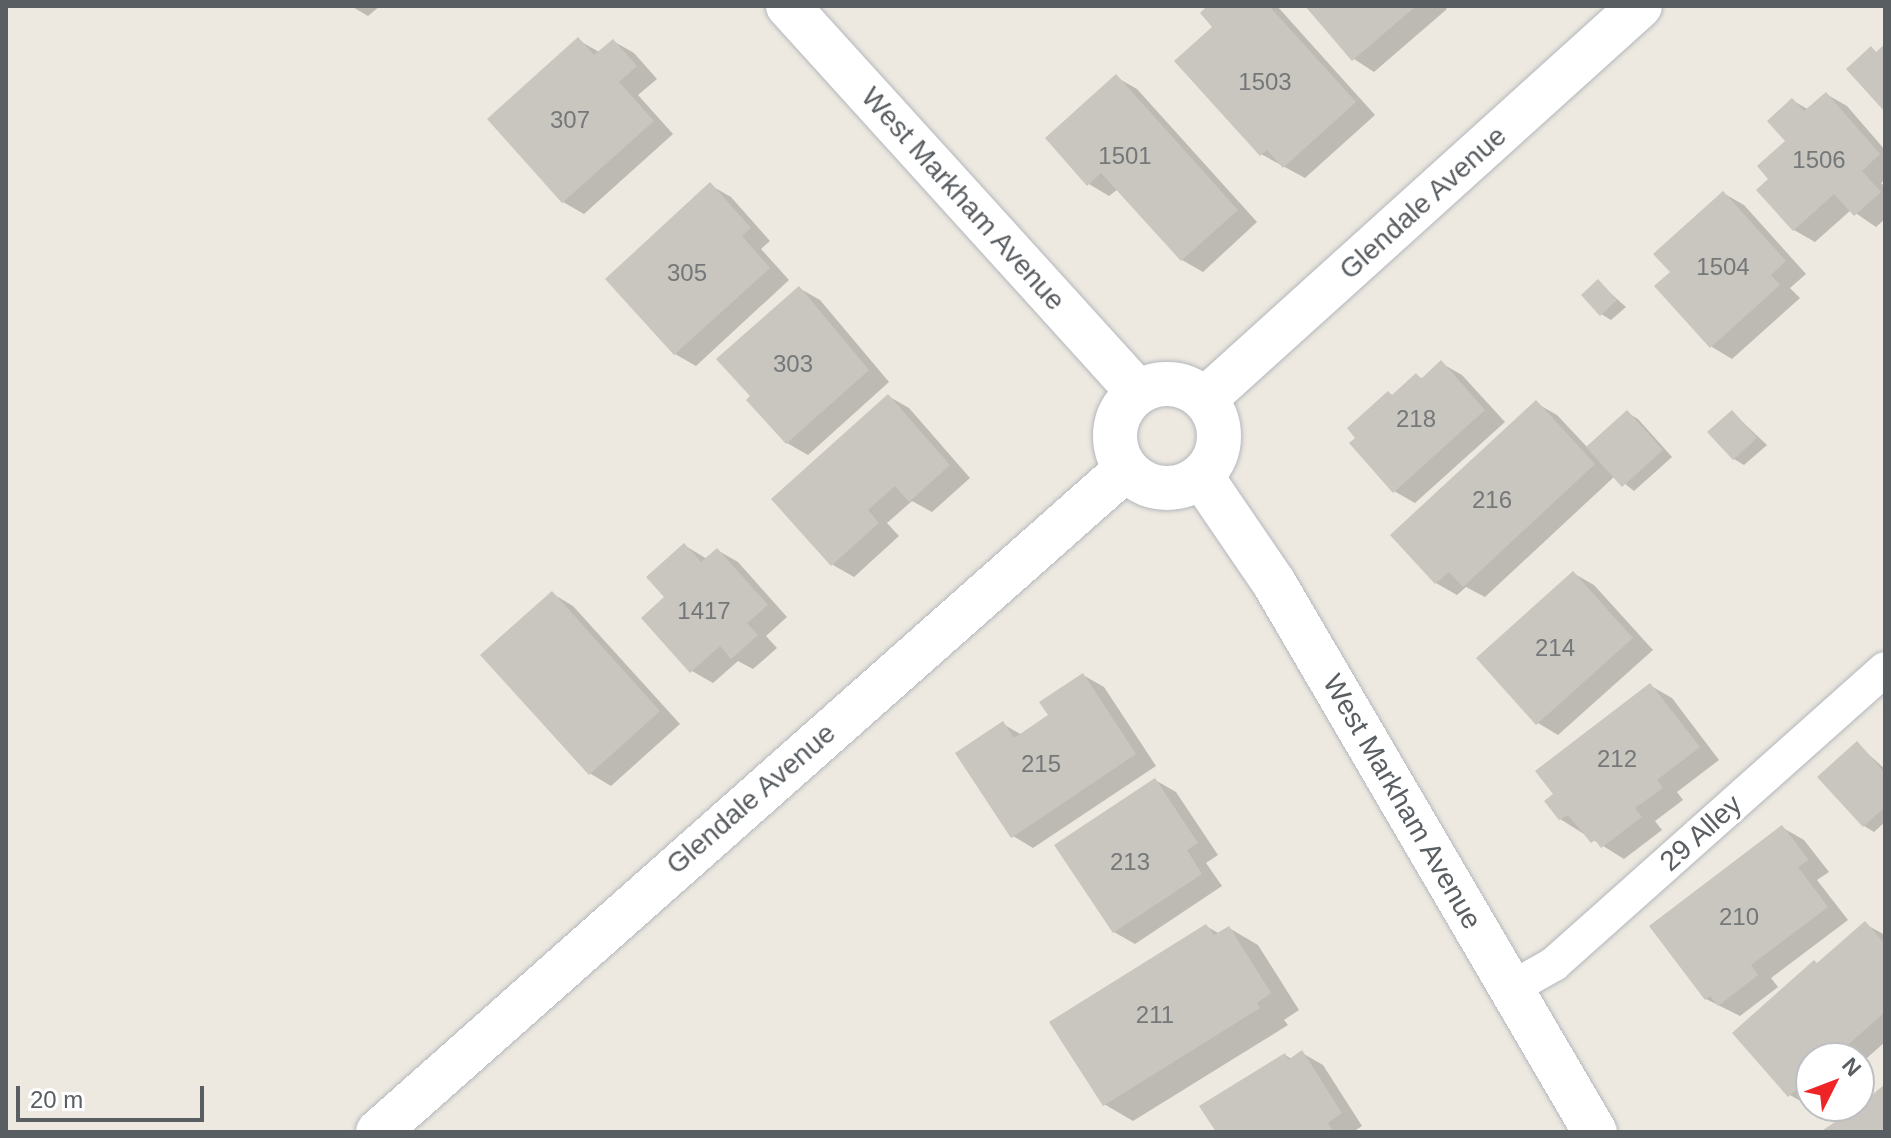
<!DOCTYPE html>
<html>
<head>
<meta charset="utf-8">
<style>
	body { margin:0 }
	#map { position:relative; width:1891px; height:1138px; overflow:hidden; background:#ede9e0; font-family:Arial,sans-serif }
	div>[style] { position:absolute }
	[style*='--x'] { left:calc(var(--x)*1px); top:calc(var(--y)*1px); width:calc(var(--w)*1px); rotate:calc(var(--a)*1deg) }
	.shadow>* { inset:0; background:#0003 }
	.building>* { inset:0; background:#c9c5bf }
	.roads { filter:drop-shadow(0 0 2px #b3b7bc) drop-shadow(0 0 2px #b3b7bc) }
	.service>* { height:34px; margin:-17px; padding:0 17px; transform-origin:17px; border-radius:17px; background:#fff }
	.minor>* { height:44px; margin:-22px; padding:0 22px; transform-origin:22px; border-radius:22px; background:#fff }
	.tertiary>* { height:44px; margin:-22px; padding:0 22px; transform-origin:22px; border-radius:22px; background:#fff }
	.tertiary>.ring { margin:-22px; padding:0; box-sizing:content-box; background:none; border:44px solid #fff; border-radius:50% }
	span { translate:-50% -50%; white-space:nowrap; text-align:center; line-height:1.15; -webkit-text-stroke:6px #fff; paint-order:stroke }
	.number-label { font-size:24px; color:#757879 }
	.number-label span { -webkit-text-stroke-width:0 }
	.street-label { font-size:28px; color:#595e62 }
	.frame { position:absolute; inset:0; border:8px solid #595e62; pointer-events:none }
	.north { position:absolute; left:1795px; top:1042px; width:80px; height:80px; box-sizing:border-box; background:#fff; border:2px solid #bdbfc0; border-radius:50%; rotate:48deg; font-size:22px; font-weight:700; line-height:32px; text-align:center; color:#595e62 }
	.north::after { content:''; display:block; margin:auto; width:28px; height:36px; background:#ee2427; clip-path:polygon(50% 0,100% 100%,50% 72%,0 100%) }
	.scale { position:absolute; left:16px; top:1086px; width:188px; height:36px; box-sizing:border-box; border:4px solid #595e62; border-top:0; padding-left:10px; font-size:24px; line-height:28px; white-space:nowrap; color:#595e62; -webkit-text-stroke:6px #fff; paint-order:stroke }
</style>
</head>
<body>
<div id="map">
	<div class="shadow">
		<i style="clip-path:polygon(351px 6px,380px 6px,368px 16px)"></i>
		<i style="clip-path:polygon(1210px 6px,1277px 6px,1375px 115px,1305px 178px,1261px 154px)"></i>
		<i style="clip-path:polygon(1308px 6px,1444px 6px,1447px 9px,1374px 72px,1354px 59px)"></i>
		<i style="clip-path:polygon(578px 40px,601px 53px,613px 41px,634px 53px,657px 79px,638px 95px,673px 134px,584px 214px,563px 202px)"></i>
		<i style="clip-path:polygon(1116px 77px,1137px 89px,1257px 222px,1203px 272px,1182px 260px,1118px 189px,1109px 196px,1089px 184px)"></i>
		<i style="clip-path:polygon(1826px 94px,1847px 106px,1885px 150px,1885px 180px,1881px 183px,1885px 187px,1885px 219px,1876px 227px,1851px 210px,1815px 242px,1794px 230px,1759px 190px,1771px 179px,1787px 141px,1792px 100px,1809px 110px)"></i>
		<i style="clip-path:polygon(710px 185px,731px 197px,770px 241px,761px 249px,789px 280px,696px 366px,675px 354px)"></i>
		<i style="clip-path:polygon(1723px 193px,1744px 205px,1806px 274px,1790px 288px,1800px 298px,1732px 359px,1712px 347px,1673px 272px)"></i>
		<i style="clip-path:polygon(1598px 282px,1626px 307px,1611px 320px,1601px 314px)"></i>
		<i style="clip-path:polygon(799px 288px,820px 300px,889px 382px,808px 455px,787px 443px,749px 400px)"></i>
		<i style="clip-path:polygon(1441px 363px,1462px 375px,1505px 422px,1415px 503px,1394px 491px,1393px 396px,1416px 375px,1423px 379px)"></i>
		<i style="clip-path:polygon(888px 396px,909px 408px,970px 478px,932px 512px,912px 501px,887px 523px,899px 536px,854px 577px,833px 565px,774px 499px)"></i>
		<i style="clip-path:polygon(1536px 403px,1557px 415px,1588px 448px,1628px 413px,1638px 419px,1672px 457px,1634px 491px,1615px 476px,1485px 597px,1466px 587px,1457px 595px,1436px 583px,1392px 536px)"></i>
		<i style="clip-path:polygon(1732px 412px,1767px 445px,1744px 465px,1734px 459px)"></i>
		<i style="clip-path:polygon(684px 545px,707px 559px,717px 550px,738px 562px,787px 617px,766px 636px,777px 648px,753px 669px,738px 661px,713px 683px,692px 671px,667px 597px)"></i>
		<i style="clip-path:polygon(1573px 573px,1594px 585px,1653px 650px,1558px 735px,1538px 723px)"></i>
		<i style="clip-path:polygon(553px 594px,573px 606px,680px 724px,611px 786px,591px 774px,483px 655px)"></i>
		<i style="clip-path:polygon(1083px 675px,1104px 687px,1156px 766px,1033px 848px,1013px 836px,1003px 724px,1022px 735px,1051px 716px)"></i>
		<i style="clip-path:polygon(1651px 686px,1672px 698px,1719px 760px,1677px 792px,1683px 800px,1655px 821px,1662px 830px,1624px 859px,1560px 819px)"></i>
		<i style="clip-path:polygon(1857px 744px,1885px 769px,1885px 822px,1874px 832px,1864px 826px)"></i>
		<i style="clip-path:polygon(1155px 780px,1176px 792px,1218px 855px,1206px 863px,1222px 886px,1135px 944px,1114px 932px)"></i>
		<i style="clip-path:polygon(1783px 828px,1804px 840px,1829px 872px,1817px 880px,1848px 920px,1771px 978px,1778px 987px,1740px 1016px,1706px 999px)"></i>
		<i style="clip-path:polygon(1865px 924px,1885px 935px,1885px 1042px,1859px 1065px,1859px 1058px,1811px 1058px,1811px 1107px,1790px 1095px,1818px 965px)"></i>
		<i style="clip-path:polygon(1206px 926px,1220px 934px,1229px 928px,1258px 945px,1299px 1010px,1284px 1020px,1288px 1025px,1133px 1121px,1104px 1104px)"></i>
		<i style="clip-path:polygon(1302px 1053px,1323px 1065px,1362px 1126px,1353px 1132px,1218px 1132px,1202px 1106px,1285px 1055px,1292px 1059px)"></i>
	</div>
	<div class="building">
		<i style="clip-path:polygon(1207px 6px,1269px 6px,1356px 102px,1283px 168px,1267px 150px,1260px 156px,1174px 61px,1212px 27px,1200px 13px)"></i>
		<i style="clip-path:polygon(1305px 6px,1416px 6px,1352px 61px)"></i>
		<i style="clip-path:polygon(578px 37px,594px 55px,613px 39px,637px 66px,619px 82px,654px 121px,562px 203px,487px 119px)"></i>
		<i style="clip-path:polygon(1885px 44px,1885px 112px,1846px 69px,1871px 46px,1876px 52px)"></i>
		<i style="clip-path:polygon(1116px 74px,1238px 210px,1181px 261px,1101px 173px,1087px 186px,1045px 138px)"></i>
		<i style="clip-path:polygon(1826px 92px,1880px 154px,1862px 171px,1881px 192px,1854px 216px,1834px 194px,1793px 231px,1756px 190px,1768px 179px,1757px 166px,1785px 141px,1767px 121px,1792px 98px,1804px 111px)"></i>
		<i style="clip-path:polygon(710px 182px,751px 228px,742px 236px,770px 268px,674px 355px,605px 279px)"></i>
		<i style="clip-path:polygon(1723px 191px,1786px 261px,1771px 275px,1780px 285px,1710px 348px,1654px 286px,1670px 272px,1653px 254px)"></i>
		<i style="clip-path:polygon(1598px 279px,1617px 300px,1600px 316px,1581px 295px)"></i>
		<i style="clip-path:polygon(799px 286px,869px 370px,786px 444px,746px 400px,750px 396px,716px 359px)"></i>
		<i style="clip-path:polygon(1441px 360px,1485px 410px,1393px 493px,1349px 443px,1355px 438px,1347px 428px,1388px 391px,1392px 395px,1416px 373px,1421px 379px)"></i>
		<i style="clip-path:polygon(888px 394px,950px 465px,909px 502px,895px 486px,868px 510px,879px 523px,831px 566px,771px 499px)"></i>
		<i style="clip-path:polygon(1536px 400px,1595px 464px,1463px 587px,1449px 572px,1435px 584px,1390px 535px)"></i>
		<i style="clip-path:polygon(1627px 410px,1663px 450px,1622px 487px,1586px 447px)"></i>
		<i style="clip-path:polygon(1732px 410px,1757px 438px,1733px 460px,1707px 432px)"></i>
		<i style="clip-path:polygon(684px 543px,701px 562px,717px 548px,768px 605px,747px 623px,758px 635px,731px 659px,720px 646px,690px 673px,641px 618px,664px 597px,646px 577px)"></i>
		<i style="clip-path:polygon(1573px 571px,1633px 638px,1536px 725px,1476px 658px)"></i>
		<i style="clip-path:polygon(552px 591px,660px 711px,589px 775px,480px 655px)"></i>
		<i style="clip-path:polygon(1083px 673px,1136px 754px,1011px 838px,955px 753px,1003px 721px,1014px 738px,1048px 715px,1039px 702px)"></i>
		<i style="clip-path:polygon(1650px 683px,1700px 747px,1657px 780px,1663px 788px,1635px 808px,1642px 817px,1601px 848px,1595px 840px,1591px 843px,1568px 815px,1559px 820px,1544px 801px,1553px 794px,1535px 771px)"></i>
		<i style="clip-path:polygon(1857px 741px,1885px 773px,1885px 807px,1863px 827px,1817px 777px)"></i>
		<i style="clip-path:polygon(1155px 778px,1198px 843px,1187px 850px,1202px 874px,1113px 933px,1054px 845px)"></i>
		<i style="clip-path:polygon(1782px 825px,1809px 860px,1798px 867px,1828px 907px,1751px 965px,1758px 975px,1718px 1006px,1710px 996px,1705px 1000px,1649px 926px)"></i>
		<i style="clip-path:polygon(1865px 921px,1885px 944px,1885px 1012px,1833px 1058px,1811px 1058px,1811px 1077px,1788px 1097px,1732px 1033px,1814px 960px,1817px 963px)"></i>
		<i style="clip-path:polygon(1206px 924px,1214px 935px,1229px 926px,1271px 993px,1257px 1003px,1260px 1008px,1103px 1106px,1049px 1022px)"></i>
		<i style="clip-path:polygon(1302px 1050px,1342px 1113px,1328px 1123px,1332px 1130px,1216px 1132px,1199px 1106px,1285px 1053px,1288px 1060px)"></i>
		<i style="clip-path:polygon(1885px 1084px,1885px 1132px,1820px 1132px,1859px 1106px)"></i>
	</div>
	<div class="roads">
		<div class="service">
			<i style="--x:1510;--y:989;--w:51;--a:-29.6"></i>
			<i style="--x:1554;--y:964;--w:443;--a:-41.7"></i>
		</div>
		<div class="minor">
			<i style="--x:1205;--y:399;--w:586;--a:-42.1"></i>
			<i style="--x:378;--y:1132;--w:1000;--a:-41.55"></i>
		</div>
		<div class="tertiary">
			<i style="--x:788;--y:6;--w:521;--a:47.8"></i>
			<i class="ring" style="left:1115px;top:384px;width:60px;height:60px"></i>
			<i style="--x:1201;--y:476;--w:130;--a:55.7"></i>
			<i style="--x:1274;--y:583;--w:636;--a:59.69"></i>
		</div>
	</div>
	<div class="number-label">
		<span style="left:1265px;top:82px">1503</span>
		<span style="left:570px;top:120px">307</span>
		<span style="left:1125px;top:156px">1501</span>
		<span style="left:1819px;top:160px">1506</span>
		<span style="left:1723px;top:267px">1504</span>
		<span style="left:687px;top:273px">305</span>
		<span style="left:793px;top:364px">303</span>
		<span style="left:1416px;top:419px">218</span>
		<span style="left:1492px;top:500px">216</span>
		<span style="left:704px;top:611px">1417</span>
		<span style="left:1555px;top:648px">214</span>
		<span style="left:1617px;top:759px">212</span>
		<span style="left:1041px;top:764px">215</span>
		<span style="left:1130px;top:862px">213</span>
		<span style="left:1739px;top:917px">210</span>
		<span style="left:1155px;top:1015px">211</span>
	</div>
	<div class="street-label">
		<span style="left:963px;top:199px;rotate:48deg">West Markham Avenue</span>
		<span style="left:1423px;top:203px;rotate:-42deg">Glendale Avenue</span>
		<span style="left:751px;top:799px;rotate:-41deg">Glendale Avenue</span>
		<span style="left:1402px;top:802px;rotate:60deg">West Markham Avenue</span>
		<span style="left:1701px;top:833px;rotate:-42deg">29 Alley</span>
	</div>
	<div class="frame"></div>
	<div class="north">N</div>
	<div class="scale">20 m</div>
</div>
</body>
</html>
